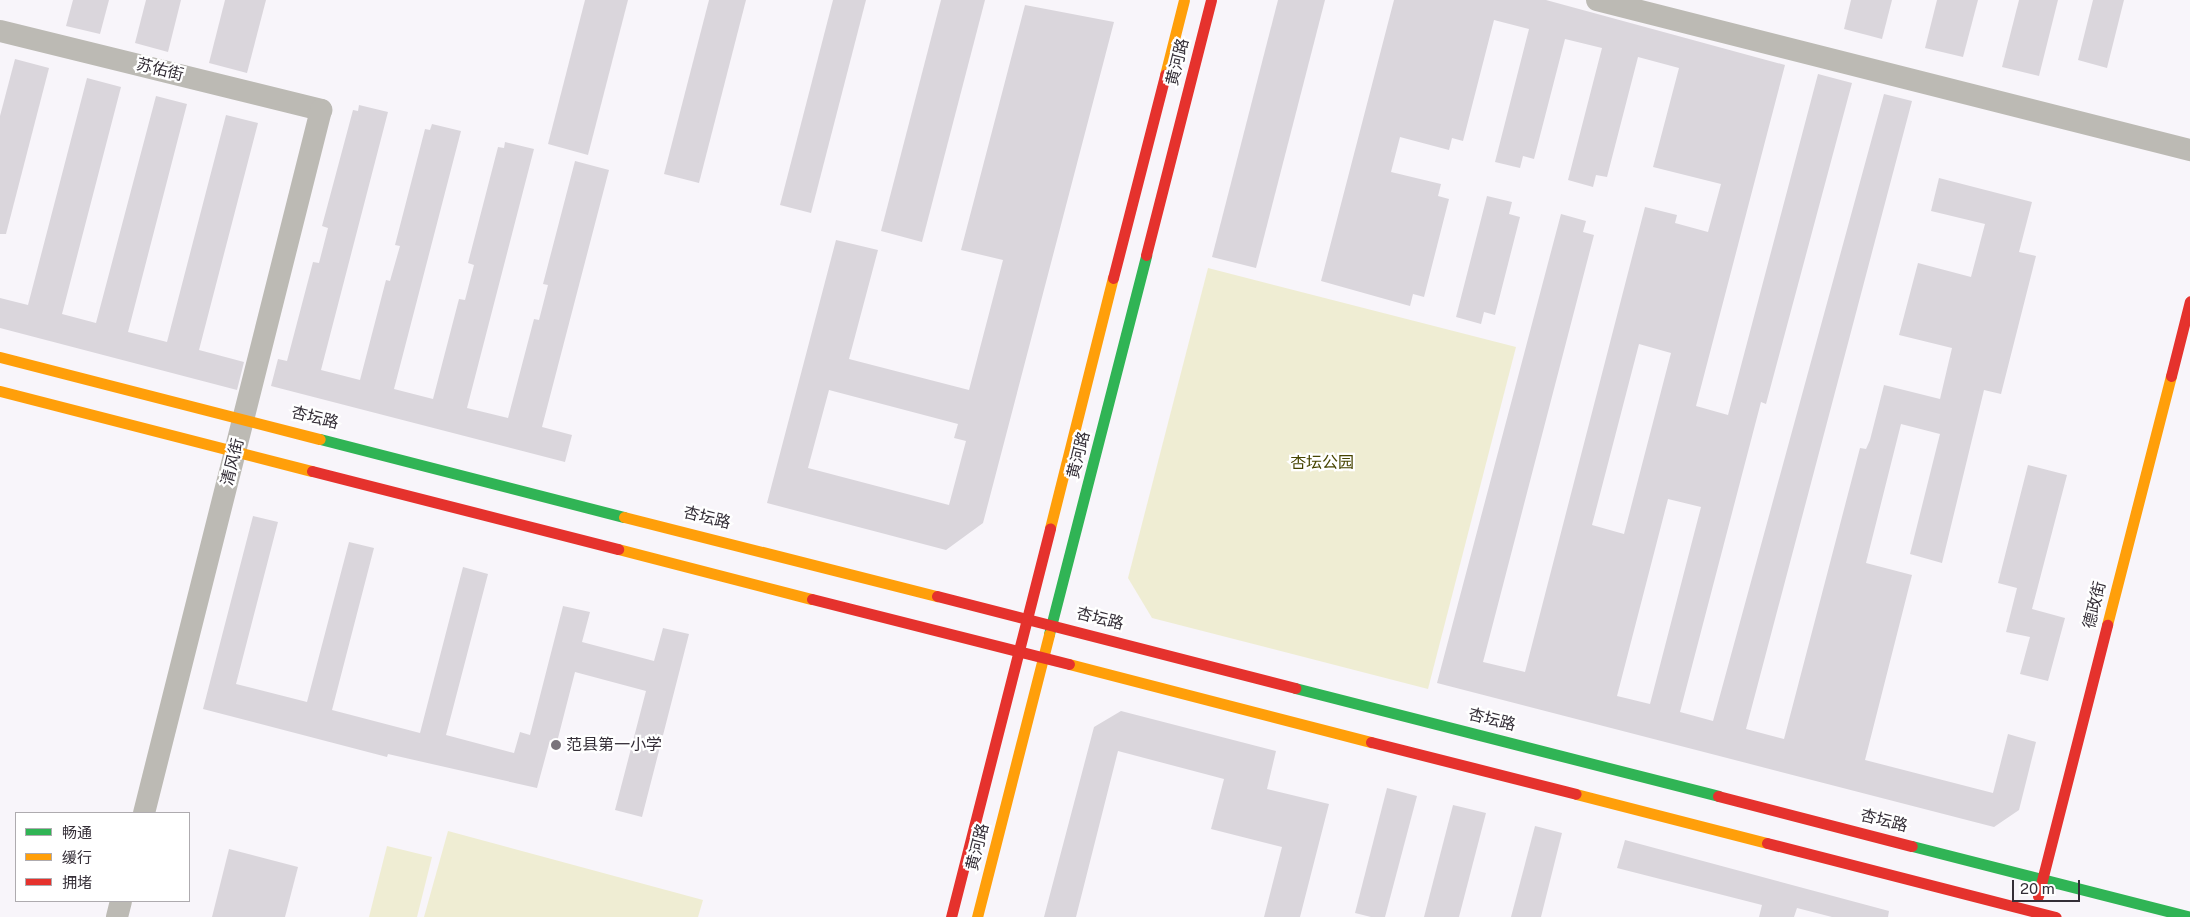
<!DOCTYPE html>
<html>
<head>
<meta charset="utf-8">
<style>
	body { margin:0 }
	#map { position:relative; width:2190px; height:917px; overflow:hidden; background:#f8f5fa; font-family:"Public Sans","Noto Sans SC",sans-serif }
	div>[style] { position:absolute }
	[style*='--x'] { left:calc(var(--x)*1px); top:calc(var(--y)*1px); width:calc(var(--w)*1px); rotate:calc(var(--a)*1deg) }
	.green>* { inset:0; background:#efedd3 }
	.building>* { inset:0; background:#dad6dc }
	.street>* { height:22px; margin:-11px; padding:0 11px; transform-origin:11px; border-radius:11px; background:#bcbab4 }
	.fast>* { height:11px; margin:-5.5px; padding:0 5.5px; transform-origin:5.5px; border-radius:5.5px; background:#30b455 }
	.slow>* { height:11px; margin:-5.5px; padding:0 5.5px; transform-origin:5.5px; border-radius:5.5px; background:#ff9f0a }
	.jam>* { height:11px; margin:-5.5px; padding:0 5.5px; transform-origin:5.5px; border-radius:5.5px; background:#e5322d }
	.dots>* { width:14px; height:14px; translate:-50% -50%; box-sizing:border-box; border:2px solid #fff; border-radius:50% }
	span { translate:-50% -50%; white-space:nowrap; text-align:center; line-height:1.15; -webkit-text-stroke:4.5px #fff; paint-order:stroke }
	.street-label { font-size:16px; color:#342e37 }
	.park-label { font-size:16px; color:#464400 }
	.poi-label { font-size:16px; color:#342e37 }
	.left { translate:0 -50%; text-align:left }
	.legend { position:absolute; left:15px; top:812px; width:175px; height:90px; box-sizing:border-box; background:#fff; border:1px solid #aeabaf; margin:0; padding:6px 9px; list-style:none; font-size:15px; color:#342e37 }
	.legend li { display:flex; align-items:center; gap:10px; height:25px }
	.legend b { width:25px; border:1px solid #aeabaf }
	.scale { position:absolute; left:2012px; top:880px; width:68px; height:22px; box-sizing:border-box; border:2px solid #342e37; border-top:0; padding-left:6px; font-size:15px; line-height:18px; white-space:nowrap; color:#342e37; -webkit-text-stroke:4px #fff; paint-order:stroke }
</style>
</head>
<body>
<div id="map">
	<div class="green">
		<i style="clip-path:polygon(1208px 268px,1516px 347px,1428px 689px,1152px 618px,1128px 578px)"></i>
		<i style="clip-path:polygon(448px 831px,703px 900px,698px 917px,424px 917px)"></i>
		<i style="clip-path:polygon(387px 846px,432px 857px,417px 917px,369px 917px)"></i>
	</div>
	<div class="building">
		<i style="clip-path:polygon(73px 0,109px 0,100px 34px,66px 26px)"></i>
		<i style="clip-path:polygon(146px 0,181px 0,168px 52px,135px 43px)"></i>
		<i style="clip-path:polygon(225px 0,266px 0,247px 73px,209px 63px)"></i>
		<i style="clip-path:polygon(585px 0,628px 0,588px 155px,548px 144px)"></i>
		<i style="clip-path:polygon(709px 0,746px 0,699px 183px,664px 174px)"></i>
		<i style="clip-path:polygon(833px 0,866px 0,811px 213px,780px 205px)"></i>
		<i style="clip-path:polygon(941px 0,985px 0,922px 242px,881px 231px)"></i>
		<i style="clip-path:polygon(1278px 0,1325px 0,1256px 268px,1212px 257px)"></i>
		<i style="clip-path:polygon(evenodd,1394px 0,1546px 0,1785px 65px,1696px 406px,1728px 415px,1818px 74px,1852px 83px,1766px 404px,1761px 402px,1680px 712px,1713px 721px,1884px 94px,1912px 101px,1746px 729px,1784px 739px,1860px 448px,1866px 449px,1870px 440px,1884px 385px,1940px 399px,1952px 348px,1899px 335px,1918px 263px,1971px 277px,1985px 224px,1931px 211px,1939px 178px,2032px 202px,2019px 252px,2036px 256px,2001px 394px,1984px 390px,1942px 563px,1910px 554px,1940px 434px,1901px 424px,1866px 563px,1912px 575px,1865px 760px,1993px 793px,2008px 734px,2036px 742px,2019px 810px,1994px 827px,1437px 683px,1561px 214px,1586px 221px,1583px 232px,1594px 235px,1483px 662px,1525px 672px,1645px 207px,1677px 215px,1675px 223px,1708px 232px,1721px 184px,1653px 167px,1679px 68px,1638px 57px,1607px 177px,1596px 175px,1593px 187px,1568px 180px,1602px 48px,1565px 39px,1534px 159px,1523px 156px,1520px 168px,1495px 162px,1529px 29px,1494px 20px,1463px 141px,1452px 138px,1449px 150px,1400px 137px,1391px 172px,1441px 184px,1438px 196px,1449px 199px,1424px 297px,1413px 294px,1410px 306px,1321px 281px,1394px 0,1639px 344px,1671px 353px,1624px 534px,1592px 525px,1639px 344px,1394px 0,1668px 499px,1701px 507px,1650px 704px,1617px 696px,1668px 499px)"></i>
		<i style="clip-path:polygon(1851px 0,1892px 0,1882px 39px,1844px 29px)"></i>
		<i style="clip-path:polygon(1937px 0,1978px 0,1963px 57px,1925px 48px)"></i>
		<i style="clip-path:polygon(2019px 0,2058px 0,2039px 76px,2002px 67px)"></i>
		<i style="clip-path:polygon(2093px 0,2124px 0,2107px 68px,2078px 60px)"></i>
		<i style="clip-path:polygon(evenodd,1025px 5px,1114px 22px,983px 523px,946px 550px,767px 503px,836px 240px,878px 250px,849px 359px,969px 390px,1003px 260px,961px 250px,1025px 5px,829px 390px,958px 424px,954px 438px,966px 441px,949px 505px,808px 468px,829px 390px)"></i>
		<i style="clip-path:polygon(15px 59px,49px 68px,6px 234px,0 234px,0 116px)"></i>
		<i style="clip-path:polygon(87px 78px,121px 87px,62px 314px,96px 323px,156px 96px,187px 104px,128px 332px,167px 342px,226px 115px,258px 123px,199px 350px,244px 362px,237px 390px,0 328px,0 298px,28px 305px)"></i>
		<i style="clip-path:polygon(359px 105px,388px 112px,321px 370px,360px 380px,386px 280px,390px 281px,400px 246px,395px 245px,425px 129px,430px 130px,432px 124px,461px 131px,394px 389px,433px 399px,459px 299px,465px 300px,474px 265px,468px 263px,498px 147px,504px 148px,505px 142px,534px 149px,467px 408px,508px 418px,534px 319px,539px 320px,548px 285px,543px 284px,575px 161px,609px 170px,542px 427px,572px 435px,565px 462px,271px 386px,278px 359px,287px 361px,313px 262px,319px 263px,328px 228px,322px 226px,353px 110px,358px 111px)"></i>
		<i style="clip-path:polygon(1487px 196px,1512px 202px,1509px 214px,1520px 217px,1495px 315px,1484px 312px,1481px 324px,1456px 317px)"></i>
		<i style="clip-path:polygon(2028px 465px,2067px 475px,2032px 609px,2065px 618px,2048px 681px,2020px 674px,2030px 637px,2006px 632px,2017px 588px,1998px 583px)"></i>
		<i style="clip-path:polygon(253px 516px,278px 522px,236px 684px,307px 702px,349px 542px,374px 548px,332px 710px,420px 733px,463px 567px,488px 574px,446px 735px,514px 753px,520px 732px,530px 735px,563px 606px,590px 612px,582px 642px,654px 661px,663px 628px,689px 634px,642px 817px,615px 810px,646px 691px,575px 672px,557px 742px,550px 740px,537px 788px,388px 754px,387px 757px,203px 709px)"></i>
		<i style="clip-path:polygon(1121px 711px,1276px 751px,1267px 789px,1329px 804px,1300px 917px,1264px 917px,1282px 847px,1211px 829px,1224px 779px,1118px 751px,1076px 917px,1044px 917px,1094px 727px)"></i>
		<i style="clip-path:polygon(1387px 788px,1417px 796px,1385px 917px,1371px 917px,1355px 913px)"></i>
		<i style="clip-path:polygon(1453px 805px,1486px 813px,1459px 917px,1424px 917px)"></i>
		<i style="clip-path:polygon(1535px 826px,1562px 833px,1541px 917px,1511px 917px)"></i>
		<i style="clip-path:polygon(1625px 840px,1889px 911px,1888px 917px,1832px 917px,1797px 908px,1794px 917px,1759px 917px,1762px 905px,1617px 868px)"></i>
		<i style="clip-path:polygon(229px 849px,298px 867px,285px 917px,212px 917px)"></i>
	</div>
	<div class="street">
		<i style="--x:1597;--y:0;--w:612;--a:14.2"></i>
		<i style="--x:0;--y:31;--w:331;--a:13.8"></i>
		<i style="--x:321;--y:110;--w:725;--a:104.13"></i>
		<i style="--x:117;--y:917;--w:16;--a:-76"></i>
	</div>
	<div class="fast">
		<i style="--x:320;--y:439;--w:314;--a:14.4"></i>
		<i style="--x:1049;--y:634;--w:391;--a:-75.6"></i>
		<i style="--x:1295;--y:688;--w:437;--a:14.3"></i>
		<i style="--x:1912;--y:846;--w:287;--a:14.3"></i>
	</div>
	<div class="slow">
		<i style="--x:1165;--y:75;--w:77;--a:-75.8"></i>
		<i style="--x:0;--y:357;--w:330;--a:14.4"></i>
		<i style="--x:0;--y:391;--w:322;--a:14.4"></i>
		<i style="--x:624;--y:517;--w:323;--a:14.2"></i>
		<i style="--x:1050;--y:528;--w:258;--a:-75.9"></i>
		<i style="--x:618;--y:549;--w:200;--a:14.5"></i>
		<i style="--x:2107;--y:625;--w:257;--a:-75.6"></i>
		<i style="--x:1069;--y:664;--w:312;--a:14.5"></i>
		<i style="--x:1576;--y:794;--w:197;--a:14.4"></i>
		<i style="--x:977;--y:917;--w:292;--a:-75.7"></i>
	</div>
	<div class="jam">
		<i style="--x:1146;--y:255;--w:263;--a:-75.7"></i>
		<i style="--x:1113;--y:278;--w:210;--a:-75.6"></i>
		<i style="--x:2171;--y:376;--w:77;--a:-75.8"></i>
		<i style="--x:312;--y:471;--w:316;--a:14.3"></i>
		<i style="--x:937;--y:596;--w:370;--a:14.4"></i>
		<i style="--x:812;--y:599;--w:265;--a:14.2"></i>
		<i style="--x:1371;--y:742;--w:211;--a:14.2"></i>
		<i style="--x:1718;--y:796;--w:200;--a:14.5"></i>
		<i style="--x:1767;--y:843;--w:298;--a:14.4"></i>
		<i style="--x:2038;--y:896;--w:280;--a:-75.7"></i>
		<i style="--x:951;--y:917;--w:401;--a:-75.7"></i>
	</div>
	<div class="dots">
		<i style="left:556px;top:745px;background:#79747b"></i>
	</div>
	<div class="street-label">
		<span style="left:1178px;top:62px;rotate:-76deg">黄河路</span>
		<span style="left:160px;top:70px;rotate:14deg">苏佑街</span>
		<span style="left:315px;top:418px;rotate:14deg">杏坛路</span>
		<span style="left:1079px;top:455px;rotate:-76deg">黄河路</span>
		<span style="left:233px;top:462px;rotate:-76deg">清风街</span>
		<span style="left:707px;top:518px;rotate:14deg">杏坛路</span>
		<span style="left:2095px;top:605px;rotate:-76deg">德政街</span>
		<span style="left:1100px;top:619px;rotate:14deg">杏坛路</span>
		<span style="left:1492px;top:720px;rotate:14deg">杏坛路</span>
		<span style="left:1884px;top:821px;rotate:14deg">杏坛路</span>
		<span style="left:978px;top:847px;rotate:-76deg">黄河路</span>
	</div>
	<div class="park-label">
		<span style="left:1322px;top:463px">杏坛公园</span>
	</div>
	<div class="poi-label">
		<span class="left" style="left:566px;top:745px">范县第一小学</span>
	</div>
	<ul class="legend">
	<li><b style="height:6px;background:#30b455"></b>畅通</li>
	<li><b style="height:6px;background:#ff9f0a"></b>缓行</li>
	<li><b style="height:6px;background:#e5322d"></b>拥堵</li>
	</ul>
	<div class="scale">20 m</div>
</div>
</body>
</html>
